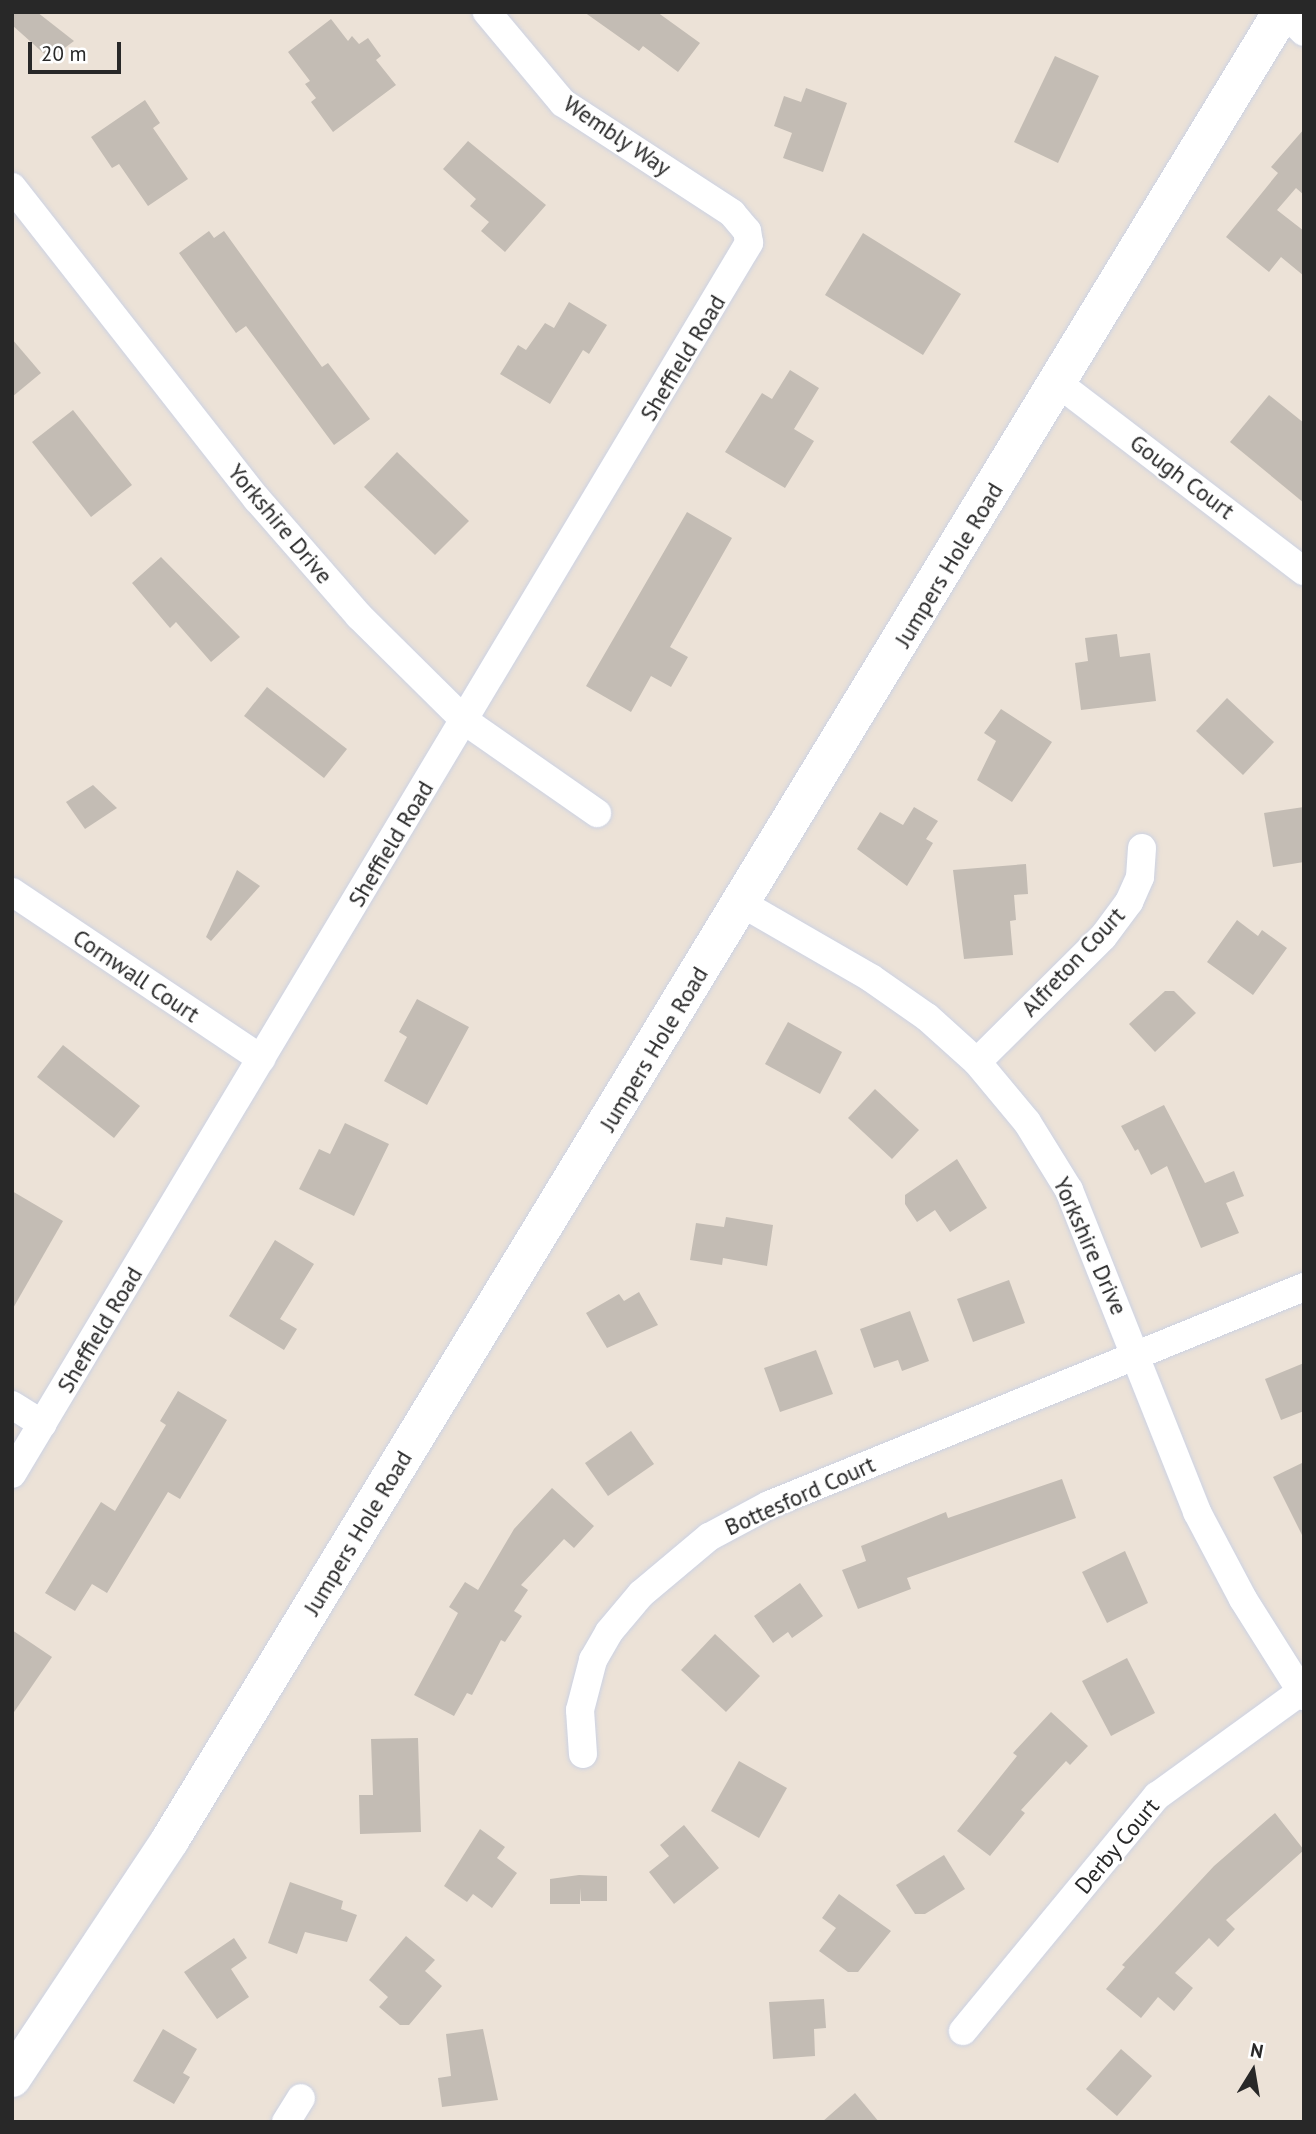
<!DOCTYPE html>
<html>
<head>
<meta charset="utf-8">
<style>
	body { margin:0 }
	#map { position:relative; width:1316px; height:2134px; overflow:hidden; background:#ece2d7; font-family:"PT Sans",sans-serif }
	div>[style] { position:absolute }
	[style*='--x'] { left:calc(var(--x)*1px); top:calc(var(--y)*1px); width:calc(var(--w)*1px); rotate:calc(var(--a)*1deg) }
	.building>* { inset:0; background:#c3bcb4 }
	.roads { filter:drop-shadow(0 0 2px #ccd2e3) drop-shadow(0 0 2px #ccd2e3) }
	.minor>* { height:28px; margin:-14px; padding:0 14px; transform-origin:14px; border-radius:14px; background:#fff }
	.secondary>* { height:38px; margin:-19px; padding:0 19px; transform-origin:19px; border-radius:19px; background:#fff }
	span { translate:-50% -50%; white-space:nowrap; text-align:center; line-height:1.15; -webkit-text-stroke:5px #fff; paint-order:stroke }
	.street-label { font-size:23px; color:#282828 }
	.frame { position:absolute; inset:0; border:14px solid #282828; pointer-events:none }
	.north { position:absolute; left:1218px; top:2036px; width:70px; height:70px; -webkit-text-stroke:5px #fff; paint-order:stroke; rotate:11deg; font-size:19px; font-weight:700; line-height:28px; text-align:center; color:#282828 }
	.north::after { content:''; display:block; margin:auto; width:24px; height:32px; background:#282828; clip-path:polygon(50% 0,100% 100%,50% 72%,0 100%) }
	.scale { position:absolute; left:28px; top:42px; width:93px; height:32px; box-sizing:border-box; border:4px solid #282828; border-top:0; padding-left:9px; font-size:21px; line-height:24px; white-space:nowrap; color:#282828; -webkit-text-stroke:5px #fff; paint-order:stroke }
</style>
</head>
<body>
<div id="map">
	<div class="building">
		<i style="clip-path:polygon(12px 12px,37px 12px,74px 41px,50px 59px,12px 25px)"></i>
		<i style="clip-path:polygon(584px 12px,657px 12px,700px 43px,678px 72px,643px 46px,639px 51px)"></i>
		<i style="clip-path:polygon(331px 19px,348px 41px,352px 36px,359px 44px,368px 38px,381px 56px,376px 60px,396px 85px,333px 132px,311px 102px,316px 98px,305px 84px,310px 81px,288px 52px)"></i>
		<i style="clip-path:polygon(1055px 56px,1099px 76px,1058px 163px,1014px 142px)"></i>
		<i style="clip-path:polygon(806px 88px,847px 103px,823px 172px,783px 158px,792px 133px,774px 126px,784px 96px,801px 102px)"></i>
		<i style="clip-path:polygon(145px 100px,160px 123px,153px 128px,188px 179px,148px 206px,119px 164px,112px 168px,91px 137px)"></i>
		<i style="clip-path:polygon(1304px 129px,1304px 195px,1296px 188px,1277px 210px,1304px 231px,1304px 276px,1281px 257px,1269px 272px,1226px 237px,1278px 173px,1271px 167px)"></i>
		<i style="clip-path:polygon(468px 141px,546px 205px,505px 252px,481px 231px,489px 222px,470px 206px,476px 199px,443px 169px)"></i>
		<i style="clip-path:polygon(209px 231px,214px 238px,224px 231px,322px 367px,328px 363px,370px 419px,334px 445px,246px 326px,236px 333px,179px 253px)"></i>
		<i style="clip-path:polygon(863px 233px,961px 294px,923px 355px,825px 295px)"></i>
		<i style="clip-path:polygon(569px 302px,607px 325px,589px 354px,583px 350px,550px 404px,500px 374px,518px 345px,526px 350px,545px 323px,554px 328px)"></i>
		<i style="clip-path:polygon(12px 339px,41px 373px,12px 397px)"></i>
		<i style="clip-path:polygon(790px 370px,819px 388px,794px 429px,814px 441px,785px 488px,725px 452px,762px 393px,772px 399px)"></i>
		<i style="clip-path:polygon(1269px 395px,1304px 423px,1304px 503px,1230px 442px)"></i>
		<i style="clip-path:polygon(73px 410px,132px 485px,91px 517px,32px 442px)"></i>
		<i style="clip-path:polygon(397px 452px,469px 521px,435px 555px,364px 487px)"></i>
		<i style="clip-path:polygon(687px 512px,732px 538px,670px 647px,688px 657px,671px 687px,651px 676px,631px 712px,586px 686px)"></i>
		<i style="clip-path:polygon(161px 557px,240px 637px,211px 662px,176px 622px,170px 628px,132px 583px)"></i>
		<i style="clip-path:polygon(1117px 634px,1120px 657px,1150px 653px,1156px 701px,1081px 710px,1075px 663px,1088px 661px,1085px 638px)"></i>
		<i style="clip-path:polygon(267px 687px,347px 749px,324px 778px,244px 716px)"></i>
		<i style="clip-path:polygon(1227px 698px,1274px 742px,1243px 775px,1196px 731px)"></i>
		<i style="clip-path:polygon(1001px 709px,1052px 742px,1012px 802px,977px 780px,996px 741px,984px 733px)"></i>
		<i style="clip-path:polygon(93px 785px,117px 808px,85px 829px,66px 802px)"></i>
		<i style="clip-path:polygon(914px 807px,938px 821px,926px 839px,933px 843px,907px 886px,857px 849px,880px 812px,903px 825px)"></i>
		<i style="clip-path:polygon(1304px 807px,1304px 862px,1273px 867px,1264px 813px)"></i>
		<i style="clip-path:polygon(1026px 864px,1028px 894px,1014px 895px,1016px 920px,1010px 921px,1013px 955px,964px 959px,953px 870px)"></i>
		<i style="clip-path:polygon(237px 870px,260px 886px,211px 941px,206px 937px)"></i>
		<i style="clip-path:polygon(1237px 920px,1258px 936px,1262px 930px,1287px 948px,1253px 995px,1207px 962px)"></i>
		<i style="clip-path:polygon(1165px 991px,1174px 991px,1196px 1013px,1155px 1052px,1129px 1024px)"></i>
		<i style="clip-path:polygon(417px 999px,469px 1027px,427px 1105px,384px 1081px,407px 1037px,399px 1032px)"></i>
		<i style="clip-path:polygon(788px 1022px,842px 1052px,820px 1094px,765px 1064px)"></i>
		<i style="clip-path:polygon(63px 1045px,140px 1106px,114px 1138px,37px 1077px)"></i>
		<i style="clip-path:polygon(875px 1089px,919px 1130px,892px 1159px,848px 1118px)"></i>
		<i style="clip-path:polygon(1164px 1105px,1205px 1183px,1234px 1171px,1244px 1196px,1226px 1203px,1239px 1233px,1201px 1248px,1167px 1166px,1151px 1175px,1138px 1149px,1135px 1151px,1121px 1126px)"></i>
		<i style="clip-path:polygon(345px 1123px,389px 1144px,354px 1216px,299px 1189px,319px 1149px,330px 1154px)"></i>
		<i style="clip-path:polygon(957px 1159px,987px 1208px,950px 1232px,935px 1210px,917px 1222px,905px 1204px,905px 1195px)"></i>
		<i style="clip-path:polygon(12px 1191px,63px 1221px,12px 1310px)"></i>
		<i style="clip-path:polygon(726px 1217px,773px 1225px,767px 1266px,723px 1258px,722px 1265px,690px 1260px,696px 1223px,724px 1227px)"></i>
		<i style="clip-path:polygon(275px 1240px,314px 1264px,280px 1319px,297px 1329px,284px 1350px,229px 1316px)"></i>
		<i style="clip-path:polygon(1009px 1280px,1025px 1323px,973px 1342px,957px 1299px)"></i>
		<i style="clip-path:polygon(639px 1292px,658px 1325px,607px 1348px,586px 1313px,619px 1294px,624px 1301px)"></i>
		<i style="clip-path:polygon(910px 1311px,929px 1361px,902px 1371px,898px 1360px,874px 1368px,860px 1329px)"></i>
		<i style="clip-path:polygon(816px 1350px,833px 1394px,780px 1412px,764px 1368px)"></i>
		<i style="clip-path:polygon(1304px 1363px,1304px 1411px,1281px 1420px,1265px 1379px)"></i>
		<i style="clip-path:polygon(178px 1391px,227px 1420px,180px 1499px,168px 1492px,107px 1593px,92px 1584px,75px 1611px,45px 1593px,101px 1502px,115px 1511px,166px 1425px,160px 1421px)"></i>
		<i style="clip-path:polygon(631px 1431px,654px 1464px,608px 1496px,585px 1463px)"></i>
		<i style="clip-path:polygon(1304px 1462px,1304px 1539px,1273px 1477px)"></i>
		<i style="clip-path:polygon(1062px 1479px,1076px 1518px,907px 1578px,911px 1589px,858px 1609px,842px 1570px,866px 1561px,861px 1546px,946px 1512px,948px 1518px)"></i>
		<i style="clip-path:polygon(552px 1488px,594px 1526px,574px 1548px,564px 1539px,521px 1585px,528px 1590px,514px 1611px,522px 1616px,505px 1642px,501px 1640px,472px 1695px,467px 1693px,454px 1716px,414px 1695px,458px 1613px,449px 1607px,465px 1582px,478px 1590px,514px 1529px)"></i>
		<i style="clip-path:polygon(1125px 1551px,1148px 1603px,1107px 1623px,1082px 1572px)"></i>
		<i style="clip-path:polygon(800px 1583px,823px 1616px,792px 1638px,788px 1632px,773px 1643px,754px 1616px)"></i>
		<i style="clip-path:polygon(12px 1630px,52px 1657px,12px 1715px)"></i>
		<i style="clip-path:polygon(715px 1634px,760px 1676px,726px 1712px,681px 1670px)"></i>
		<i style="clip-path:polygon(1127px 1658px,1155px 1713px,1111px 1736px,1082px 1681px)"></i>
		<i style="clip-path:polygon(1051px 1712px,1088px 1746px,1070px 1765px,1066px 1761px,1021px 1810px,1025px 1813px,990px 1856px,957px 1831px,1017px 1756px,1013px 1753px)"></i>
		<i style="clip-path:polygon(418px 1738px,421px 1832px,360px 1834px,359px 1795px,373px 1795px,371px 1739px)"></i>
		<i style="clip-path:polygon(739px 1761px,787px 1788px,759px 1838px,711px 1811px)"></i>
		<i style="clip-path:polygon(1275px 1813px,1304px 1850px,1226px 1920px,1235px 1929px,1218px 1947px,1209px 1938px,1175px 1973px,1193px 1988px,1174px 2011px,1158px 1997px,1141px 2018px,1106px 1989px,1125px 1967px,1122px 1965px,1214px 1866px)"></i>
		<i style="clip-path:polygon(684px 1825px,719px 1868px,674px 1904px,649px 1872px,669px 1856px,660px 1845px)"></i>
		<i style="clip-path:polygon(480px 1829px,505px 1847px,497px 1858px,517px 1873px,492px 1908px,473px 1894px,467px 1902px,444px 1886px)"></i>
		<i style="clip-path:polygon(944px 1855px,965px 1889px,925px 1914px,915px 1914px,896px 1885px)"></i>
		<i style="clip-path:polygon(579px 1875px,607px 1876px,607px 1901px,581px 1901px,580px 1888px,580px 1904px,550px 1904px,550px 1879px)"></i>
		<i style="clip-path:polygon(290px 1882px,343px 1901px,341px 1909px,357px 1915px,347px 1942px,305px 1932px,297px 1954px,268px 1943px)"></i>
		<i style="clip-path:polygon(839px 1894px,891px 1931px,858px 1972px,848px 1972px,819px 1951px,836px 1928px,822px 1918px)"></i>
		<i style="clip-path:polygon(406px 1936px,435px 1960px,425px 1971px,442px 1986px,409px 2025px,400px 2025px,379px 2007px,388px 1997px,369px 1980px)"></i>
		<i style="clip-path:polygon(234px 1938px,247px 1958px,231px 1969px,249px 1997px,217px 2019px,184px 1972px)"></i>
		<i style="clip-path:polygon(824px 1999px,826px 2028px,814px 2029px,815px 2056px,773px 2059px,769px 2002px)"></i>
		<i style="clip-path:polygon(163px 2029px,197px 2049px,183px 2073px,190px 2077px,174px 2104px,133px 2081px)"></i>
		<i style="clip-path:polygon(483px 2029px,498px 2100px,442px 2107px,438px 2078px,451px 2076px,446px 2034px)"></i>
		<i style="clip-path:polygon(1121px 2049px,1152px 2076px,1117px 2116px,1086px 2089px)"></i>
		<i style="clip-path:polygon(855px 2093px,879px 2122px,822px 2122px)"></i>
	</div>
	<div class="roads">
		<div class="minor">
			<i style="--x:1284;--y:12;--w:28;--a:45"></i>
			<i style="--x:12;--y:187;--w:397;--a:51.9"></i>
			<i style="--x:257;--y:499;--w:155;--a:48.9"></i>
			<i style="--x:359;--y:616;--w:149;--a:44.7"></i>
			<i style="--x:465;--y:721;--w:161;--a:34.9"></i>
			<i style="--x:1059;--y:384;--w:308;--a:37.4"></i>
			<i style="--x:12;--y:892;--w:300;--a:33.8"></i>
			<i style="--x:743;--y:904;--w:148;--a:30"></i>
			<i style="--x:871;--y:978;--w:68;--a:34.9"></i>
			<i style="--x:927;--y:1017;--w:67;--a:42"></i>
			<i style="--x:977;--y:1062;--w:78;--a:50.2"></i>
			<i style="--x:1027;--y:1122;--w:80;--a:58.3"></i>
			<i style="--x:1069;--y:1190;--w:347;--a:68.3"></i>
			<i style="--x:1197;--y:1512;--w:98;--a:62.1"></i>
			<i style="--x:1243;--y:1599;--w:115;--a:57.8"></i>
			<i style="--x:977;--y:1062;--w:177;--a:-44.8"></i>
			<i style="--x:1103;--y:937;--w:44;--a:-53.4"></i>
			<i style="--x:1129;--y:902;--w:27;--a:-66"></i>
			<i style="--x:1140;--y:877;--w:29;--a:-86"></i>
			<i style="--x:12;--y:1405;--w:36;--a:32"></i>
			<i style="--x:12;--y:1474;--w:1435;--a:-59.09"></i>
			<i style="--x:749;--y:243;--w:12;--a:-99"></i>
			<i style="--x:747;--y:231;--w:23;--a:-130"></i>
			<i style="--x:732;--y:213;--w:202;--a:-146.9"></i>
			<i style="--x:563;--y:103;--w:119;--a:-129.9"></i>
			<i style="--x:583;--y:1754;--w:44;--a:-93.9"></i>
			<i style="--x:580;--y:1710;--w:52;--a:-75.4"></i>
			<i style="--x:593;--y:1660;--w:32;--a:-60"></i>
			<i style="--x:609;--y:1632;--w:50;--a:-49.9"></i>
			<i style="--x:641;--y:1594;--w:89;--a:-40"></i>
			<i style="--x:709;--y:1537;--w:68;--a:-28.1"></i>
			<i style="--x:769;--y:1505;--w:578;--a:-22.17"></i>
			<i style="--x:963;--y:2031;--w:305;--a:-50.5"></i>
			<i style="--x:1157;--y:1796;--w:177;--a:-36"></i>
			<i style="--x:286;--y:2122;--w:28;--a:-58"></i>
		</div>
		<div class="secondary">
			<i style="--x:12;--y:2078;--w:286;--a:-56.4"></i>
			<i style="--x:170;--y:1840;--w:2140;--a:-58.69"></i>
		</div>
	</div>
	<div class="street-label">
		<span style="left:617px;top:136px;rotate:34deg">Wembly Way</span>
		<span style="left:683px;top:358px;rotate:-59deg">Sheffield Road</span>
		<span style="left:1182px;top:477px;rotate:37deg">Gough Court</span>
		<span style="left:280px;top:524px;rotate:50deg">Yorkshire Drive</span>
		<span style="left:949px;top:565px;rotate:-59deg">Jumpers Hole Road</span>
		<span style="left:391px;top:844px;rotate:-59deg">Sheffield Road</span>
		<span style="left:1073px;top:962px;rotate:-47deg">Alfreton Court</span>
		<span style="left:136px;top:976px;rotate:34deg">Cornwall Court</span>
		<span style="left:654px;top:1049px;rotate:-59deg">Jumpers Hole Road</span>
		<span style="left:1090px;top:1246px;rotate:66deg">Yorkshire Drive</span>
		<span style="left:100px;top:1330px;rotate:-59deg">Sheffield Road</span>
		<span style="left:800px;top:1496px;rotate:-24deg">Bottesford Court</span>
		<span style="left:358px;top:1533px;rotate:-59deg">Jumpers Hole Road</span>
		<span style="left:1117px;top:1846px;rotate:-50deg">Derby Court</span>
	</div>
	<div class="frame"></div>
	<div class="north">N</div>
	<div class="scale">20 m</div>
</div>
</body>
</html>
